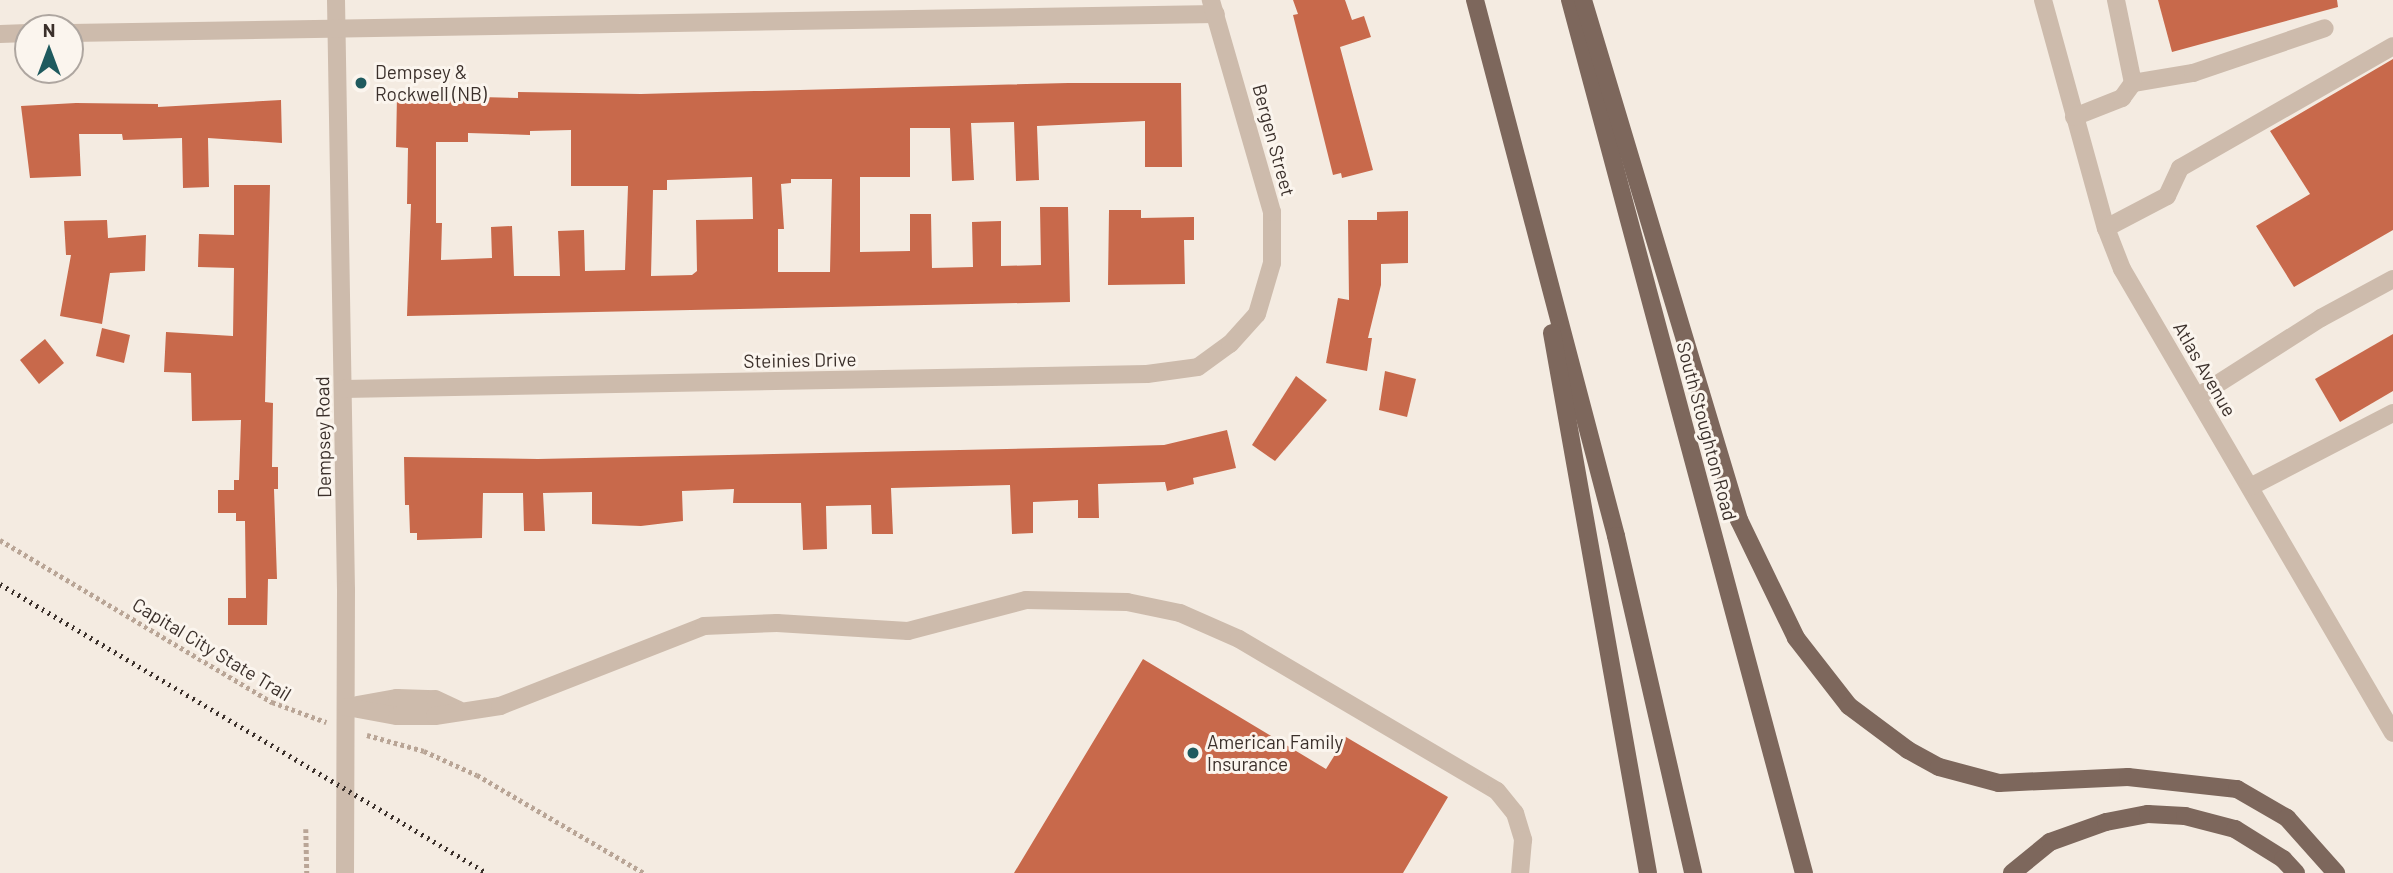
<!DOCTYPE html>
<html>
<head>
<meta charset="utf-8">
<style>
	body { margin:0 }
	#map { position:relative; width:2393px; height:873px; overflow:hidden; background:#f4ebe1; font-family:Barlow,sans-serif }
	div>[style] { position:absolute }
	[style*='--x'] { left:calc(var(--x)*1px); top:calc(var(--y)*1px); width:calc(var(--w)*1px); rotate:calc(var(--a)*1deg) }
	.building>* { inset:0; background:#c8694b }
	.path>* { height:4.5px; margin-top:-2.25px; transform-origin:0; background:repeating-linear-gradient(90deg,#b9a596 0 3.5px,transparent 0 7px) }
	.minor>* { height:18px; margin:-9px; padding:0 9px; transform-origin:9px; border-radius:9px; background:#cdbbac }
	.major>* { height:18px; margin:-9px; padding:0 9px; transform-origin:9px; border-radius:9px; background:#7d675c }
	.rail>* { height:5px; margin-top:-2.5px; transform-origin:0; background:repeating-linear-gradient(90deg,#3b302b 0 2px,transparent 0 7px) }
	.dots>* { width:19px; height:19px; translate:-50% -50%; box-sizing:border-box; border:4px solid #fbf5ee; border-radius:50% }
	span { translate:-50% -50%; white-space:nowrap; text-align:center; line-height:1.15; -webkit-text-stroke:6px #fbf5ee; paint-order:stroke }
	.poi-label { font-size:19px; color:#3b302b }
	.left { translate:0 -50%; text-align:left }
	.street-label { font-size:19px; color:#3b302b }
	.north { position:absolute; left:14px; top:14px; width:70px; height:70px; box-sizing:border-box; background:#fbf5ee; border:2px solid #aea6a0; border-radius:50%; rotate:0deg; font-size:19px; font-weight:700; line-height:28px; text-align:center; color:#3b302b }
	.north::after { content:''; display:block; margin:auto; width:24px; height:32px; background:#1f5a5e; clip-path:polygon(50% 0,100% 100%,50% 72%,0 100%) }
</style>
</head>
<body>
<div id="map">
	<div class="building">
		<i style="clip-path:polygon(1293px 0,1345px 0,1352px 20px,1364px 16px,1371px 37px,1340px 47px,1373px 170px,1342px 178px,1341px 173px,1333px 175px,1293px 15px,1298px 14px)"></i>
		<i style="clip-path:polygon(2158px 0,2337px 0,2338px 7px,2172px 52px)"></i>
		<i style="clip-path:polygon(2393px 59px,2393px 230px,2294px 287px,2256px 226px,2310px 194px,2270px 131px)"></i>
		<i style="clip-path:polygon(evenodd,1068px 83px,1181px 83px,1182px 167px,1145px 167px,1145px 121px,1037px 126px,1039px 180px,1016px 181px,1014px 122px,971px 123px,974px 180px,952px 181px,950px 128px,910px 128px,910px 177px,860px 177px,860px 252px,910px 251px,910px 214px,931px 214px,932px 268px,973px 267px,972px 222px,1001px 221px,1001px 266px,1041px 265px,1040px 207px,1068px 207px,1070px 302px,407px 316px,411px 204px,407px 204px,408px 148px,396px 147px,397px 95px,518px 98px,518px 92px,641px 94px,1068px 83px,571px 130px,571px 186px,628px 186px,625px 270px,585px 271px,584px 230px,558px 231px,560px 276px,514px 276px,512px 226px,491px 227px,492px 258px,441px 260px,442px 223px,436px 223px,436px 142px,468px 142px,468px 133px,530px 135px,530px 131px,571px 130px,1068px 83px,752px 177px,753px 219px,696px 220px,697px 271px,692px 275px,651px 276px,653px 190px,667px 190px,667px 180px,752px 177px,1068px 83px,791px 179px,832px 179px,830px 272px,778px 272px,778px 229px,784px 229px,781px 184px,791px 183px,791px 179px)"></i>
		<i style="clip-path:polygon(281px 100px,282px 143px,208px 138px,209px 187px,183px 188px,182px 138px,123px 140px,122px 134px,79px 134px,81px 176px,30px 178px,21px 106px,76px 103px,158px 104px,158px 107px)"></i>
		<i style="clip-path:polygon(234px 185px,270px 185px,265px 402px,273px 403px,272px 467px,278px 467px,278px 489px,274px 489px,277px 579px,268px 579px,267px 625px,228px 625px,228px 598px,246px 598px,245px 521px,236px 521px,236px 513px,218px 513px,218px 490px,234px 490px,234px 480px,239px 480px,241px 420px,192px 421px,191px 373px,164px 372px,166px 332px,233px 336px,234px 268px,198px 267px,199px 234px,234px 235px)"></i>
		<i style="clip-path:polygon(1109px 210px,1141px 210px,1141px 218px,1194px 217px,1194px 240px,1184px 240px,1185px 284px,1108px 285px)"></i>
		<i style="clip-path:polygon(1408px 211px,1408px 263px,1381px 264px,1381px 285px,1368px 338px,1372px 338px,1367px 371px,1326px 363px,1338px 298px,1349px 300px,1348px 220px,1377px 220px,1377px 212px)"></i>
		<i style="clip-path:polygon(107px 220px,108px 238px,146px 235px,145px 271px,110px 273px,102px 324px,60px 316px,71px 255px,66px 255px,64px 221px)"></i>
		<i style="clip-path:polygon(102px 328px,130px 335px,124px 363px,96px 356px)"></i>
		<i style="clip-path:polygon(2393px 334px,2393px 391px,2340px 422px,2315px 379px)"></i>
		<i style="clip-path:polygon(45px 339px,64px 363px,39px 384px,20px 360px)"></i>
		<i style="clip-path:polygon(1385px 371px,1416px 379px,1407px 417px,1379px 410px)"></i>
		<i style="clip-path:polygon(1296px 376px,1327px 400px,1275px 461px,1252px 445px)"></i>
		<i style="clip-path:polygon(1227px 430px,1236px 468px,1193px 478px,1194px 484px,1167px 491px,1165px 482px,1098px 484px,1099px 518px,1078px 518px,1078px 500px,1033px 502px,1033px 533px,1012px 534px,1010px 485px,891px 488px,893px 534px,872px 534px,871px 505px,826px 506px,827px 549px,803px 550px,801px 503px,733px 503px,734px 489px,682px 491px,683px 521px,641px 526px,592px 524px,592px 492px,543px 493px,545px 531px,524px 531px,523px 493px,483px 493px,482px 538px,417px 540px,417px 533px,410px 533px,409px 505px,405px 505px,404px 457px,538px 459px,1096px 447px,1164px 445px)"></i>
		<i style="clip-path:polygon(1143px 659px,1326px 769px,1346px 737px,1448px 797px,1403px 873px,1014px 873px)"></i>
	</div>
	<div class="path">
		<i style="--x:0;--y:540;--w:317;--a:30.8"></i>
		<i style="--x:272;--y:702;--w:58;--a:20.3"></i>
		<i style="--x:367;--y:735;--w:59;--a:15.7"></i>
		<i style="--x:424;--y:751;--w:58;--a:24.4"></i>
		<i style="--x:477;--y:775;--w:194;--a:30.4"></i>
		<i style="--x:306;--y:829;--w:44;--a:88.7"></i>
	</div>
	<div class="minor">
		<i style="--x:336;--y:0;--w:590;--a:89.03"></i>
		<i style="--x:346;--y:590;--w:283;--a:90.2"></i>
		<i style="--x:2043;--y:0;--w:237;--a:74.6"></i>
		<i style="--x:2106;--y:228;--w:44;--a:68.7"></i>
		<i style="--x:2122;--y:269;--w:537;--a:59.71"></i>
		<i style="--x:70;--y:33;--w:1146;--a:-0.95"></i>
		<i style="--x:0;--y:34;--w:28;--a:-2"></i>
		<i style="--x:2133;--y:83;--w:61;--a:-9.5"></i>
		<i style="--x:2193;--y:73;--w:139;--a:-18.8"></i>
		<i style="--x:2074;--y:117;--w:52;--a:-21.6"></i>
		<i style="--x:2122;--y:98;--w:19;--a:-54"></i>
		<i style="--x:2133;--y:83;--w:85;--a:-101.6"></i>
		<i style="--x:2106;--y:228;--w:69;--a:-27.7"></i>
		<i style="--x:2167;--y:196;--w:31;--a:-65"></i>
		<i style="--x:2180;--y:168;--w:245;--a:-29.8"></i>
		<i style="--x:343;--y:389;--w:804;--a:-1.07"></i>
		<i style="--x:1147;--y:374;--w:51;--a:-7.8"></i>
		<i style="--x:1198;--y:367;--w:39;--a:-36"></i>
		<i style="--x:1230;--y:344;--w:40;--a:-48"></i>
		<i style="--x:1257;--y:314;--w:53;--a:-73.6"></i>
		<i style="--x:1272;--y:263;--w:51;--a:-90"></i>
		<i style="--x:1272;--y:212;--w:221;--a:-106.1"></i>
		<i style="--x:2197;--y:397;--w:147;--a:-32.5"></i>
		<i style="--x:2321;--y:318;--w:82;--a:-28.4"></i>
		<i style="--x:2250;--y:487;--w:161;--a:-27.4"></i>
		<i style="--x:357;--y:705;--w:41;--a:-9.9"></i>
		<i style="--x:397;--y:698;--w:38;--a:2"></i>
		<i style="--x:435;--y:699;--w:26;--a:25"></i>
		<i style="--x:347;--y:707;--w:51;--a:10.2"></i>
		<i style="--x:397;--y:716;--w:38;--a:0"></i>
		<i style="--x:435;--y:716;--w:66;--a:-8.7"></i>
		<i style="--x:500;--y:706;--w:219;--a:-21.4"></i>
		<i style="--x:704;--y:626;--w:73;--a:-2.4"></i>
		<i style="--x:777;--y:623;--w:131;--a:3.5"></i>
		<i style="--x:908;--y:631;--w:122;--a:-14.7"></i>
		<i style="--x:1026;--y:600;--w:101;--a:1.1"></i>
		<i style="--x:1127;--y:602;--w:54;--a:11.7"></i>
		<i style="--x:1180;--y:613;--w:64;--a:23.8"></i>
		<i style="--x:1239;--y:639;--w:299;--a:30.5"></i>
		<i style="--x:1497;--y:791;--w:28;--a:51"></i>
		<i style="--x:1515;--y:813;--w:28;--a:73"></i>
		<i style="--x:1523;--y:840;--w:33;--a:95"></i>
	</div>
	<div class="major">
		<i style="--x:1475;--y:0;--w:554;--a:75.26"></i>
		<i style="--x:1616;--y:536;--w:346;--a:77.1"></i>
		<i style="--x:1570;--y:0;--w:904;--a:75"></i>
		<i style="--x:1583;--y:0;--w:543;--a:73.3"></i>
		<i style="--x:1739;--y:520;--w:131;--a:64.2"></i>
		<i style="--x:1796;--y:638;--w:86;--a:52.1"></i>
		<i style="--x:1849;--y:706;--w:74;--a:36.7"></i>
		<i style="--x:1908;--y:750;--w:35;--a:29"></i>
		<i style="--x:1939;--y:767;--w:62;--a:14.9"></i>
		<i style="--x:1999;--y:783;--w:129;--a:-2.7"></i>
		<i style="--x:2128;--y:777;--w:110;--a:6.3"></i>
		<i style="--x:2237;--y:789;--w:58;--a:30.1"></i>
		<i style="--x:2287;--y:818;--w:74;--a:48.3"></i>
		<i style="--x:1552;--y:333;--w:548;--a:79.92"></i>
		<i style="--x:2012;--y:873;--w:49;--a:-39.2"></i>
		<i style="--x:2050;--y:842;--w:59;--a:-19.7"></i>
		<i style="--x:2106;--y:822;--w:43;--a:-10.8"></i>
		<i style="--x:2148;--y:814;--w:37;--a:3"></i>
		<i style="--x:2185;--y:816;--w:52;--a:14.6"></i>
		<i style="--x:2235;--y:829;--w:57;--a:32"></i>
		<i style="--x:2283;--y:859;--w:19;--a:47"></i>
	</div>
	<div class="rail">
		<i style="--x:0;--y:584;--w:566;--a:30.69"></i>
	</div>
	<div class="dots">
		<i style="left:361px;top:83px;background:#1f5a5e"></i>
		<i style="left:1193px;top:753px;background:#1f5a5e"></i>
	</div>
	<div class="poi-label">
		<span class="left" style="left:375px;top:83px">Dempsey &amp;<br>Rockwell (NB)</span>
		<span class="left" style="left:1207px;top:753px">American Family<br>Insurance</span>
	</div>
	<div class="street-label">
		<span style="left:1274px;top:140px;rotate:75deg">Bergen Street</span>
		<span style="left:800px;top:360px;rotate:-1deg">Steinies Drive</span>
		<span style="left:2205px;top:369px;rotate:60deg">Atlas Avenue</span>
		<span style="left:1707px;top:431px;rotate:75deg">South Stoughton Road</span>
		<span style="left:323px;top:437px;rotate:-91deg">Dempsey Road</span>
		<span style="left:212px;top:649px;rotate:31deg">Capital City State Trail</span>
	</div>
	<div class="north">N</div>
</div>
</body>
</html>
